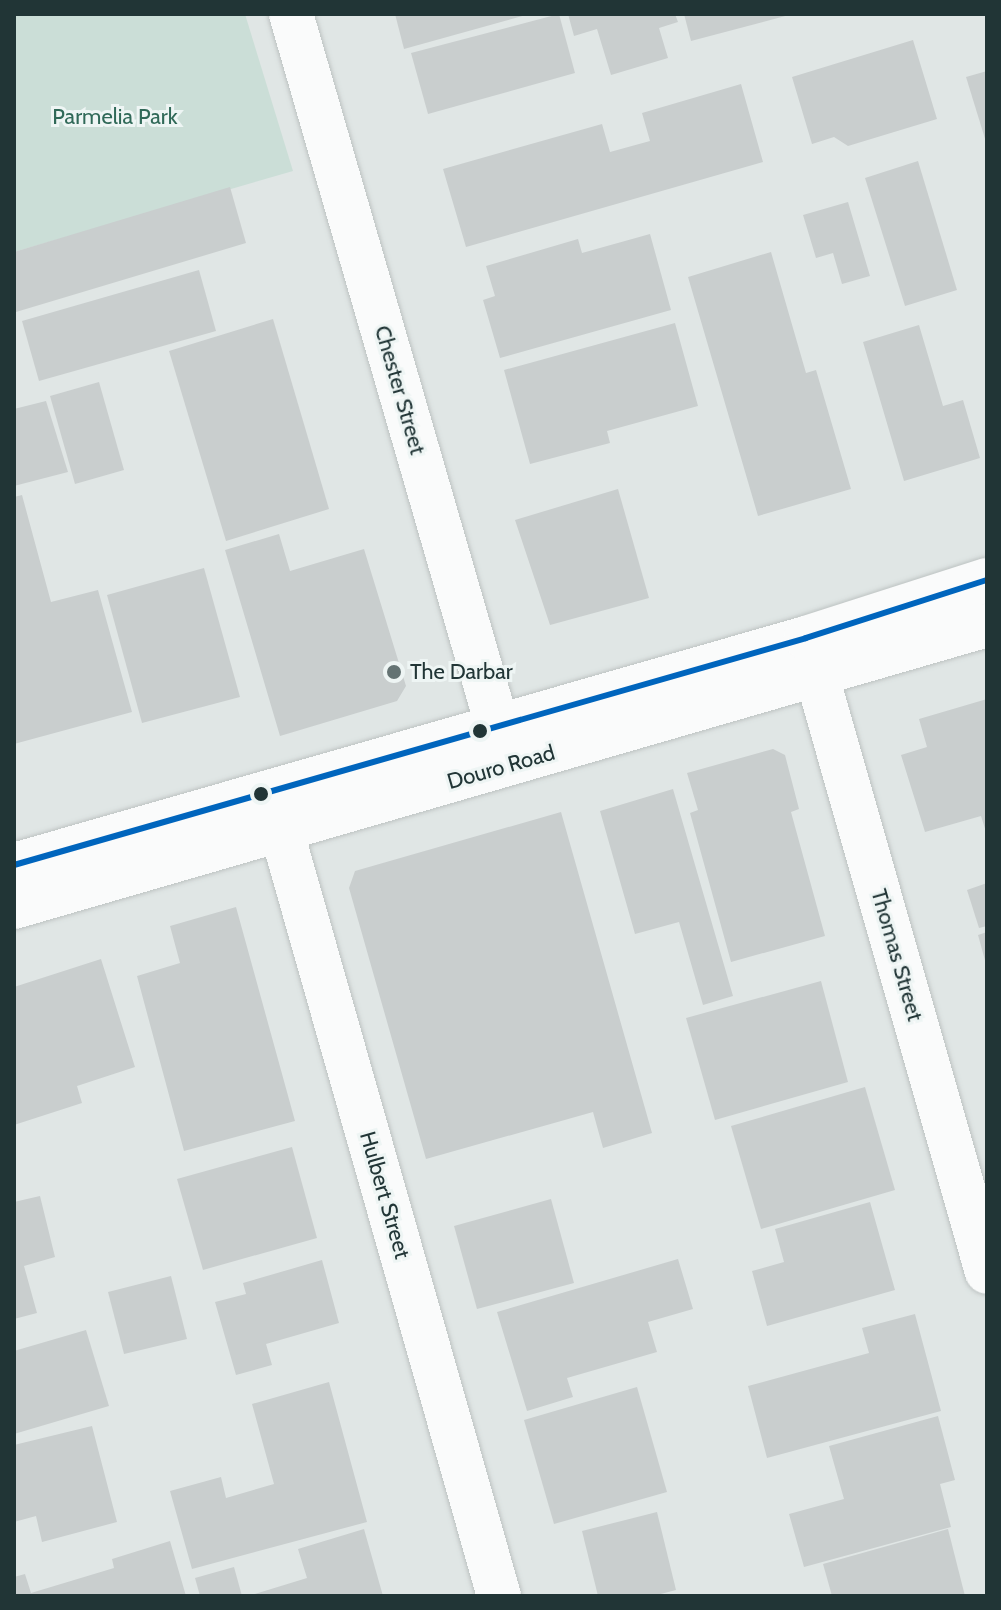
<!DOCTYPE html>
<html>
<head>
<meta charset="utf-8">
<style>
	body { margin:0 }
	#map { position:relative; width:1001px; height:1610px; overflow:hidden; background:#e0e6e5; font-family:Cabin,sans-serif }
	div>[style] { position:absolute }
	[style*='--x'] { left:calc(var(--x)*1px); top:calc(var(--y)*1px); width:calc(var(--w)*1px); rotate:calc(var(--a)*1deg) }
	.green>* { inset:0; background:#cbded7 }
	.building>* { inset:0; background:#c9cece }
	.roads { filter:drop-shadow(0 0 2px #bdc3c2) drop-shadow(0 0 2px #bdc3c2) }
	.minor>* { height:44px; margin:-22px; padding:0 22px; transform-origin:22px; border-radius:22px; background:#fafbfb }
	.tertiary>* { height:44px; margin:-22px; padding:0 22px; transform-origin:22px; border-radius:22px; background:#fafbfb }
	.bus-1>* { height:6px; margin:-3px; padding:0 3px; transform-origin:3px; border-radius:3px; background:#0065bd }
	.dots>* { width:22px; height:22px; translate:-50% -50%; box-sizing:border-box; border:4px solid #eef5f4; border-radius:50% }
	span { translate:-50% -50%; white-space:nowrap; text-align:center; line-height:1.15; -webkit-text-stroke:6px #eef5f4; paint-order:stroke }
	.park-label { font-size:22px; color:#306958 }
	.street-label { font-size:22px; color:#213536 }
	.poi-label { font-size:22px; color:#213536 }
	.left { translate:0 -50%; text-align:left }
	.frame { position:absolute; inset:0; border:16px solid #213536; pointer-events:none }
</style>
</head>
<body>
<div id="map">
	<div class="green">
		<i style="clip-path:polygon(14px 14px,245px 14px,293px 171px,14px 252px)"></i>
	</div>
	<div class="building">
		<i style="clip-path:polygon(395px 14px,525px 14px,526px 15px,404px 49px)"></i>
		<i style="clip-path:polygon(559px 14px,575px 73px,428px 114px,411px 53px)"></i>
		<i style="clip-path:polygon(568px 14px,675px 14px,678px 22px,659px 28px,668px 58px,611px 75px,597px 29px,574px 36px)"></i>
		<i style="clip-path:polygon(684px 14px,789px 14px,789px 15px,691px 41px)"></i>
		<i style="clip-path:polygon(913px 40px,937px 119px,848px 146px,834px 137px,812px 144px,792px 77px)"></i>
		<i style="clip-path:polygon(987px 71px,987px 142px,986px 142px,966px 77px)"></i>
		<i style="clip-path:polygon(741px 84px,763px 162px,466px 247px,443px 169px,602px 124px,610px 152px,650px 141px,642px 113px)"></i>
		<i style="clip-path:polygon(918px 161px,957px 290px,905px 306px,865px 178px)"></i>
		<i style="clip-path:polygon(230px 187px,246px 243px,16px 312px,14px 252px)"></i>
		<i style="clip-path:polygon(848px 202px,870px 276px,842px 284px,833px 253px,816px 258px,803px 215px)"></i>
		<i style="clip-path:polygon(650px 234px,671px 310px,500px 358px,483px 300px,495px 296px,486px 266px,578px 239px,582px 253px)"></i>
		<i style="clip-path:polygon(771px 252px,806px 373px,816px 370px,851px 489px,758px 516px,688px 277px)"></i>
		<i style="clip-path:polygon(199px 270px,216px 331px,39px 381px,22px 321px)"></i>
		<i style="clip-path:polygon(273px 319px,329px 509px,226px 541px,169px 351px)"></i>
		<i style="clip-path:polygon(675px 323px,698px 406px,607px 431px,610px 443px,530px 464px,504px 370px)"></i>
		<i style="clip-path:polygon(919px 325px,943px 406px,963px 400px,980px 458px,904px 481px,863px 342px)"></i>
		<i style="clip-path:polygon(99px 382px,124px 470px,75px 484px,50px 396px)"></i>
		<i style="clip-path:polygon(46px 401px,68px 472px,14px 486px,14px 409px)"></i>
		<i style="clip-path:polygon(618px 489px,649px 598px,550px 625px,515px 520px)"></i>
		<i style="clip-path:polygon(22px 495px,51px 602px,98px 590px,132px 712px,14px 744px,14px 497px)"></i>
		<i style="clip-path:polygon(279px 534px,290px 571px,364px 549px,406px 686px,397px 701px,280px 736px,225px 550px)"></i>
		<i style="clip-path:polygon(204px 568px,240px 697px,142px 723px,107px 595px)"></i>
		<i style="clip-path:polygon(987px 699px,987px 835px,981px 816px,925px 832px,901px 755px,927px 747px,919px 719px)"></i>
		<i style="clip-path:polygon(773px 749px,785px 755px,799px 809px,791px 812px,825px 936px,731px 962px,690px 813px,698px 810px,687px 773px)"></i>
		<i style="clip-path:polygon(673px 789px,733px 996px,703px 1005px,679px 922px,635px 934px,600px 811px)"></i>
		<i style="clip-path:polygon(561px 812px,652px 1133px,603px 1148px,593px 1112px,426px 1159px,349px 888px,355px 871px)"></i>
		<i style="clip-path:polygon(987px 883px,987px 926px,979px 928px,967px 890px)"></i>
		<i style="clip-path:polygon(236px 907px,295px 1121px,184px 1151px,137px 976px,180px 963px,170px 926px)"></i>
		<i style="clip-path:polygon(987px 932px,987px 964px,986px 964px,978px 935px)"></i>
		<i style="clip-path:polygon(101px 959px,135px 1067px,77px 1086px,82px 1103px,14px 1125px,14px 987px)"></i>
		<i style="clip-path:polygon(821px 981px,848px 1082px,715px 1120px,686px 1018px)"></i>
		<i style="clip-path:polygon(865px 1087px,895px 1190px,761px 1229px,731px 1126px)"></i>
		<i style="clip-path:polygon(292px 1147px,317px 1238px,203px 1270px,177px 1179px)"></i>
		<i style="clip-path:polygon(40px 1196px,55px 1257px,24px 1266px,37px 1313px,14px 1319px,14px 1202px)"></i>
		<i style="clip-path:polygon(551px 1199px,574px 1283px,477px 1309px,454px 1226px)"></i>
		<i style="clip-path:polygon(870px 1202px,895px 1290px,767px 1326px,752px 1271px,784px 1262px,775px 1229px)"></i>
		<i style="clip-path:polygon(678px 1259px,693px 1309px,648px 1322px,657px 1352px,567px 1378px,573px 1397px,527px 1411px,497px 1312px)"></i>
		<i style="clip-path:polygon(322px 1260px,339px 1323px,266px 1344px,272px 1365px,236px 1375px,215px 1302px,246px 1294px,243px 1283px)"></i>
		<i style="clip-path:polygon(171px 1276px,187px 1339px,124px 1354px,108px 1292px)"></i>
		<i style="clip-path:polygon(915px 1314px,941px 1411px,767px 1458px,748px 1386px,869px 1353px,862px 1328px)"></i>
		<i style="clip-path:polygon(86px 1330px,109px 1406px,14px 1434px,14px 1351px)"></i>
		<i style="clip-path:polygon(329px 1382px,367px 1522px,192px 1569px,170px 1491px,221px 1477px,226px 1498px,274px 1484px,252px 1404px)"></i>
		<i style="clip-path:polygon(637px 1387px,667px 1492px,554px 1524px,524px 1420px)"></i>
		<i style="clip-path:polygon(938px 1416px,955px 1480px,940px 1484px,951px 1527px,804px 1567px,789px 1514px,844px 1499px,829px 1446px)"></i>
		<i style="clip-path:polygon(92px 1426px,117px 1522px,42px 1542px,36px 1516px,14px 1522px,14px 1445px)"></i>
		<i style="clip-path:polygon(657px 1512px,676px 1590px,653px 1596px,598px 1596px,582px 1531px)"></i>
		<i style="clip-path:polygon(364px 1529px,383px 1596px,248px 1596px,307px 1578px,298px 1549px)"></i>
		<i style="clip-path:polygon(948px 1529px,965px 1596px,832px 1596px,823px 1564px)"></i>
		<i style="clip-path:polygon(170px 1541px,186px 1596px,14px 1596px,14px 1577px,25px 1574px,31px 1593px,114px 1568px,112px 1559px)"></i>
		<i style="clip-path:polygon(234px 1567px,242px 1596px,200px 1596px,195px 1578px)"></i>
	</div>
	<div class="roads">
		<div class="minor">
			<i style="--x:291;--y:14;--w:780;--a:73.84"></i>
			<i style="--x:806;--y:638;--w:659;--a:74.07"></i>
			<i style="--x:271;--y:794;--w:834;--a:74.13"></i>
		</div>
		<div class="tertiary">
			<i style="--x:14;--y:865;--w:824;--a:-15.99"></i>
			<i style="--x:806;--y:638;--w:190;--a:-17.8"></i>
			<i style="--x:14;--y:907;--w:1013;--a:-16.16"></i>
		</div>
	</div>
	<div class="bus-1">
		<i style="--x:14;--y:865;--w:824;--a:-15.99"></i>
		<i style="--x:806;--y:638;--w:190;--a:-17.8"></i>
	</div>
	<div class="dots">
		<i style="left:394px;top:672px;background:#647373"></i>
		<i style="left:480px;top:731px;background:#213536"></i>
		<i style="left:261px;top:794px;background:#213536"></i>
	</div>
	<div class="park-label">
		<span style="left:115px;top:117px">Parmelia Park</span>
	</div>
	<div class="street-label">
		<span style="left:400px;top:390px;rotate:74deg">Chester Street</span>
		<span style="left:501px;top:767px;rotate:-16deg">Douro Road</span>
		<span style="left:897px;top:955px;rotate:74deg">Thomas Street</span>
		<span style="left:385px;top:1195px;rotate:74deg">Hulbert Street</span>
	</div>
	<div class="poi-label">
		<span class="left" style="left:410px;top:672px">The Darbar</span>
	</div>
	<div class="frame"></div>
</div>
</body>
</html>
